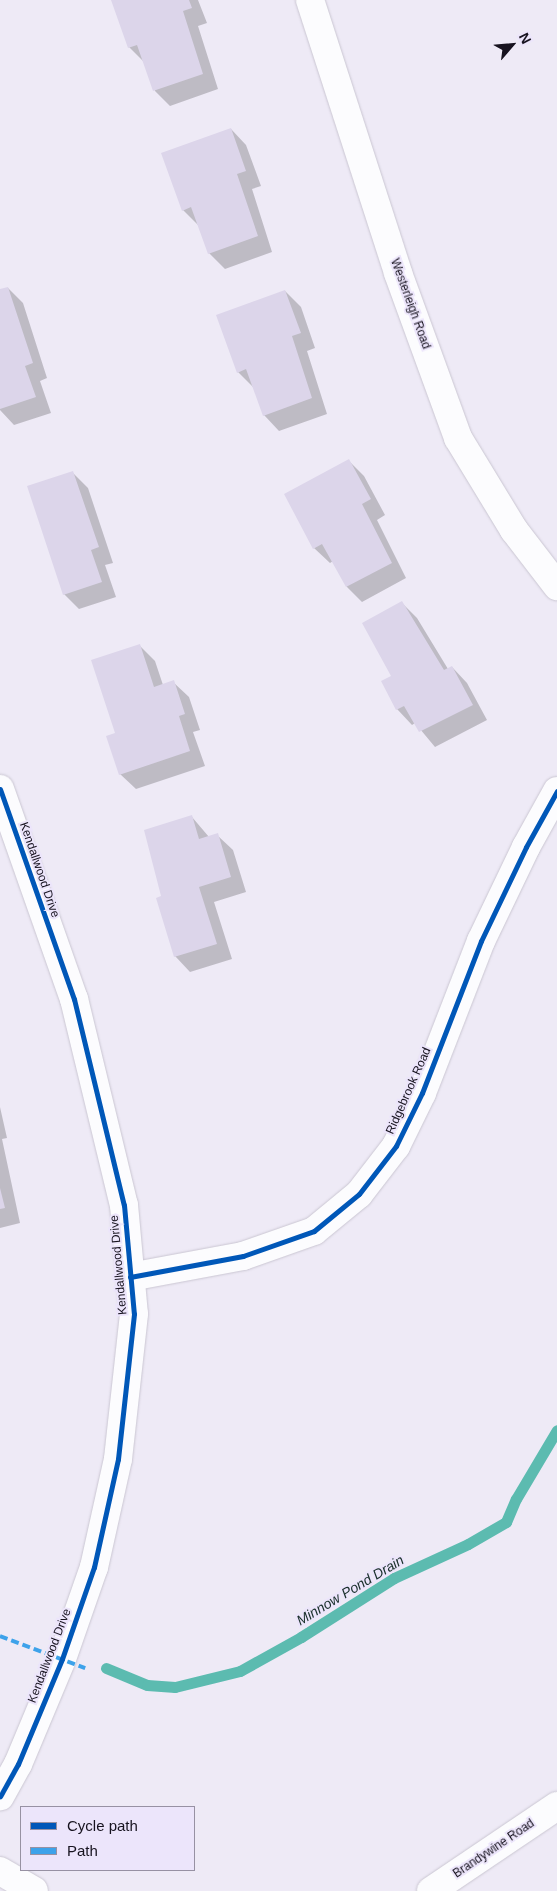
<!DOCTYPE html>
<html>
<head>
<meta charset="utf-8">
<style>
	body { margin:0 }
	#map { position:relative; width:557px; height:1891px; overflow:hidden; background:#eeeaf6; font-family:Arial,sans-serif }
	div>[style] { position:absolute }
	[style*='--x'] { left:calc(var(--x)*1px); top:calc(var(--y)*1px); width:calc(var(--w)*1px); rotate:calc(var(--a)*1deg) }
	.shadow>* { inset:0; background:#0003 }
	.stream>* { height:11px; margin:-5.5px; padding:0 5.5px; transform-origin:5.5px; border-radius:5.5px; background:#5cbbb0 }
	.building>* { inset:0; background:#dcd5ea }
	.roads { filter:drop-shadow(0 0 1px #cac6d2) drop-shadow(0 0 1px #cac6d2) }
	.minor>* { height:28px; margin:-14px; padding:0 14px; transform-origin:14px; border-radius:14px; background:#fcfcfe }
	.quiet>* { height:4px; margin-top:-2px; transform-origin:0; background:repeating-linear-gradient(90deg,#3da2ea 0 8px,transparent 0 12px) }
	.cycleway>* { height:5px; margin:-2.5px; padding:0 2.5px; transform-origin:2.5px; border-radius:2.5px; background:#0057b8 }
	span { translate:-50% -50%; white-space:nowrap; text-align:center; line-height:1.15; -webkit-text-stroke:4px #ece5fb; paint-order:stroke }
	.street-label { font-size:12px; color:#17131f }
	.water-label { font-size:14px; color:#182e29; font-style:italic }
	.legend { position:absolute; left:20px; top:1806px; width:175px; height:65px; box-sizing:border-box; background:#ece5fb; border:1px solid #9791a3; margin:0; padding:6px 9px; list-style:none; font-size:15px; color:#17131f }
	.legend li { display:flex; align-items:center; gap:10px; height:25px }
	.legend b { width:25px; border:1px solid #9791a3 }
	.north { position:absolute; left:487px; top:20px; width:50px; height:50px; -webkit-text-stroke:4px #ece5fb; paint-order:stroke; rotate:63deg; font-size:14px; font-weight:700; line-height:20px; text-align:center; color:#17131f }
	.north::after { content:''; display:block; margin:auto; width:18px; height:22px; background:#17131f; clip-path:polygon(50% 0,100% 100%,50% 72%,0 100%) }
</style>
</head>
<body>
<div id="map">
	<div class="shadow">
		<i style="clip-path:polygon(112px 0,198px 0,207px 23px,198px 26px,218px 89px,170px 106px,155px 91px,145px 63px,129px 47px)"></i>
		<i style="clip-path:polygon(231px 129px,246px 145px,261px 186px,252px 189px,272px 252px,225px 269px,209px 253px,199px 226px,183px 210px)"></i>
		<i style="clip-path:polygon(8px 288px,23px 303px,47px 378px,40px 381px,51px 413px,14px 425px,0 410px,0 290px)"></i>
		<i style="clip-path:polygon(285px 291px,301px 307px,315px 348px,307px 351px,327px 414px,279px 431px,264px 415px,254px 388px,238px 372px)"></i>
		<i style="clip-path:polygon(349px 461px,364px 476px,385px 515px,377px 520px,406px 578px,362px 602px,347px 587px,333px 561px,330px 563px,314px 548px)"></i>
		<i style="clip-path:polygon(73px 473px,88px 488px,113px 563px,105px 565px,116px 597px,79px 609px,64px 594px)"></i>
		<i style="clip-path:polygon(402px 603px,417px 618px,448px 669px,452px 667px,467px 683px,487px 720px,435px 747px,415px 723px,412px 725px,397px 709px,392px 677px)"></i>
		<i style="clip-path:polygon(139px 645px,155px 661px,163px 685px,173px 682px,189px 697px,200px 730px,193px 732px,205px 766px,136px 789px,120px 774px,116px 734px)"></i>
		<i style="clip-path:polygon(192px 817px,209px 837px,217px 835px,233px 850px,246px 892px,214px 902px,232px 959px,190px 972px,175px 956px)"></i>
		<i style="clip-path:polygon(0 1107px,7px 1138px,2px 1139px,20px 1223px,0 1228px)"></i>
	</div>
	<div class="stream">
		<i style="--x:106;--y:1668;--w:44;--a:22.5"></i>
		<i style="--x:147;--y:1685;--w:28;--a:4"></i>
		<i style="--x:175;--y:1687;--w:67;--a:-13.8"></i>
		<i style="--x:240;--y:1671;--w:70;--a:-29.1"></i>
		<i style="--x:301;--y:1637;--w:110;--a:-32.4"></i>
		<i style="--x:394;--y:1578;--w:81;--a:-24.7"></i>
		<i style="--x:468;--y:1544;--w:44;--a:-30.1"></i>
		<i style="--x:506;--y:1522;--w:25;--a:-67"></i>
		<i style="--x:516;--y:1499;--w:80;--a:-59.3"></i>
	</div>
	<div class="building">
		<i style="clip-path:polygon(111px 0,189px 0,192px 8px,183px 11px,203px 74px,153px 91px,137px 45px,128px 48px)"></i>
		<i style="clip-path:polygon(231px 128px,246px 171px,237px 174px,258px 236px,208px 254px,191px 207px,182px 211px,161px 153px)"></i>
		<i style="clip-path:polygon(8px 287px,33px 363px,25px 366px,36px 397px,0 409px,0 289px)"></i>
		<i style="clip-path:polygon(285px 290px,301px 333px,292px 336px,312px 398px,263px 416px,246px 369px,237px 373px,216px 315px)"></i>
		<i style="clip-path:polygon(349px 459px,371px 499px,362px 504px,392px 563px,346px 587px,322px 544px,313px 549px,284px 494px)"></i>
		<i style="clip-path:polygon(73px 471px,99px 547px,91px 550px,102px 582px,63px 595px,27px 486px)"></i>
		<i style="clip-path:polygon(402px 601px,444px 670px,452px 666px,473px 705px,419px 732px,404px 706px,396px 710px,381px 681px,391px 676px,362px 623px)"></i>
		<i style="clip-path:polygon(140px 644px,154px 687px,174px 680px,185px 714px,179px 716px,190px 751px,119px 775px,106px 736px,115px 733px,91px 660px)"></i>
		<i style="clip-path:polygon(192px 815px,199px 839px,218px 833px,231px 877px,199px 887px,217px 944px,174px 957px,156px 898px,161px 896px,144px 830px)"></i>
		<i style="clip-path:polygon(0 1188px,5px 1208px,0 1209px)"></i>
	</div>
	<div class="roads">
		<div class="minor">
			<i style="--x:310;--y:0;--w:287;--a:72.1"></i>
			<i style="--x:398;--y:273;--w:176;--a:70"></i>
			<i style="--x:458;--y:438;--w:108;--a:58.7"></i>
			<i style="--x:514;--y:530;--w:71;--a:52.5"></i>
			<i style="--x:0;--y:789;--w:223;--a:70.6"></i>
			<i style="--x:74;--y:999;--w:212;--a:76.4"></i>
			<i style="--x:124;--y:1205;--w:109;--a:84.8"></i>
			<i style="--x:134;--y:1314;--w:146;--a:96.3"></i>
			<i style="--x:118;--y:1459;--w:111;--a:102.5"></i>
			<i style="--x:94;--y:1567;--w:97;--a:109.2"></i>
			<i style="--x:62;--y:1659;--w:114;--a:112.7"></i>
			<i style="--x:18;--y:1764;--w:37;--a:119"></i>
			<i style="--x:130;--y:1277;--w:115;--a:-10.5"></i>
			<i style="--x:243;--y:1256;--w:75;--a:-19.4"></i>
			<i style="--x:314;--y:1231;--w:58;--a:-39.4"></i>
			<i style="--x:359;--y:1194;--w:61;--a:-52.4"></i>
			<i style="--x:396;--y:1146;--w:59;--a:-63.9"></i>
			<i style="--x:422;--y:1093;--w:163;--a:-68.8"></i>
			<i style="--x:481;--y:941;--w:104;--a:-64.4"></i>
			<i style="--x:526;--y:847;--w:64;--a:-61"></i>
			<i style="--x:0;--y:1871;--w:39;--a:30"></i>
			<i style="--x:431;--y:1891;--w:152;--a:-34"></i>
		</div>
	</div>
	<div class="quiet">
		<i style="--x:0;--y:1636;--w:91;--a:20.6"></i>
	</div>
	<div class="cycleway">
		<i style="--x:0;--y:789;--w:223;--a:70.6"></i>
		<i style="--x:74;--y:999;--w:212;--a:76.4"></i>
		<i style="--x:124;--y:1205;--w:109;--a:84.8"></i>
		<i style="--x:134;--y:1314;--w:146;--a:96.3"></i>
		<i style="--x:118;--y:1459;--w:111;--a:102.5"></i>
		<i style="--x:94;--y:1567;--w:97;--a:109.2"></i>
		<i style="--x:62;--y:1659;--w:114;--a:112.7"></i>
		<i style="--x:18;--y:1764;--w:37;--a:119"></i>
		<i style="--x:130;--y:1277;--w:115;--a:-10.5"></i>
		<i style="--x:243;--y:1256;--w:75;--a:-19.4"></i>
		<i style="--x:314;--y:1231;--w:58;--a:-39.4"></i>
		<i style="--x:359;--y:1194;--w:61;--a:-52.4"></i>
		<i style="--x:396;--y:1146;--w:59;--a:-63.9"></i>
		<i style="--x:422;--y:1093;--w:163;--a:-68.8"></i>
		<i style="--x:481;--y:941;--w:104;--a:-64.4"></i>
		<i style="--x:526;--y:847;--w:64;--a:-61"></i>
	</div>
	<div class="street-label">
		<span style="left:410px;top:304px;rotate:70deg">Westerleigh Road</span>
		<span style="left:39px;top:870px;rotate:71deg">Kendallwood Drive</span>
		<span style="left:409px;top:1091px;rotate:-66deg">Ridgebrook Road</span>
		<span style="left:119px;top:1265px;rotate:-95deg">Kendallwood Drive</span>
		<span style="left:50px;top:1656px;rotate:-69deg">Kendallwood Drive</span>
		<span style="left:494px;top:1849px;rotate:-34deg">Brandywine Road</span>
	</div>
	<div class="water-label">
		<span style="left:350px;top:1590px;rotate:-31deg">Minnow Pond Drain</span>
	</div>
	<ul class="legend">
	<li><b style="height:6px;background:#0057b8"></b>Cycle path</li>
	<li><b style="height:6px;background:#3da2ea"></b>Path</li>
	</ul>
	<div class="north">N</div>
</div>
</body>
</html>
